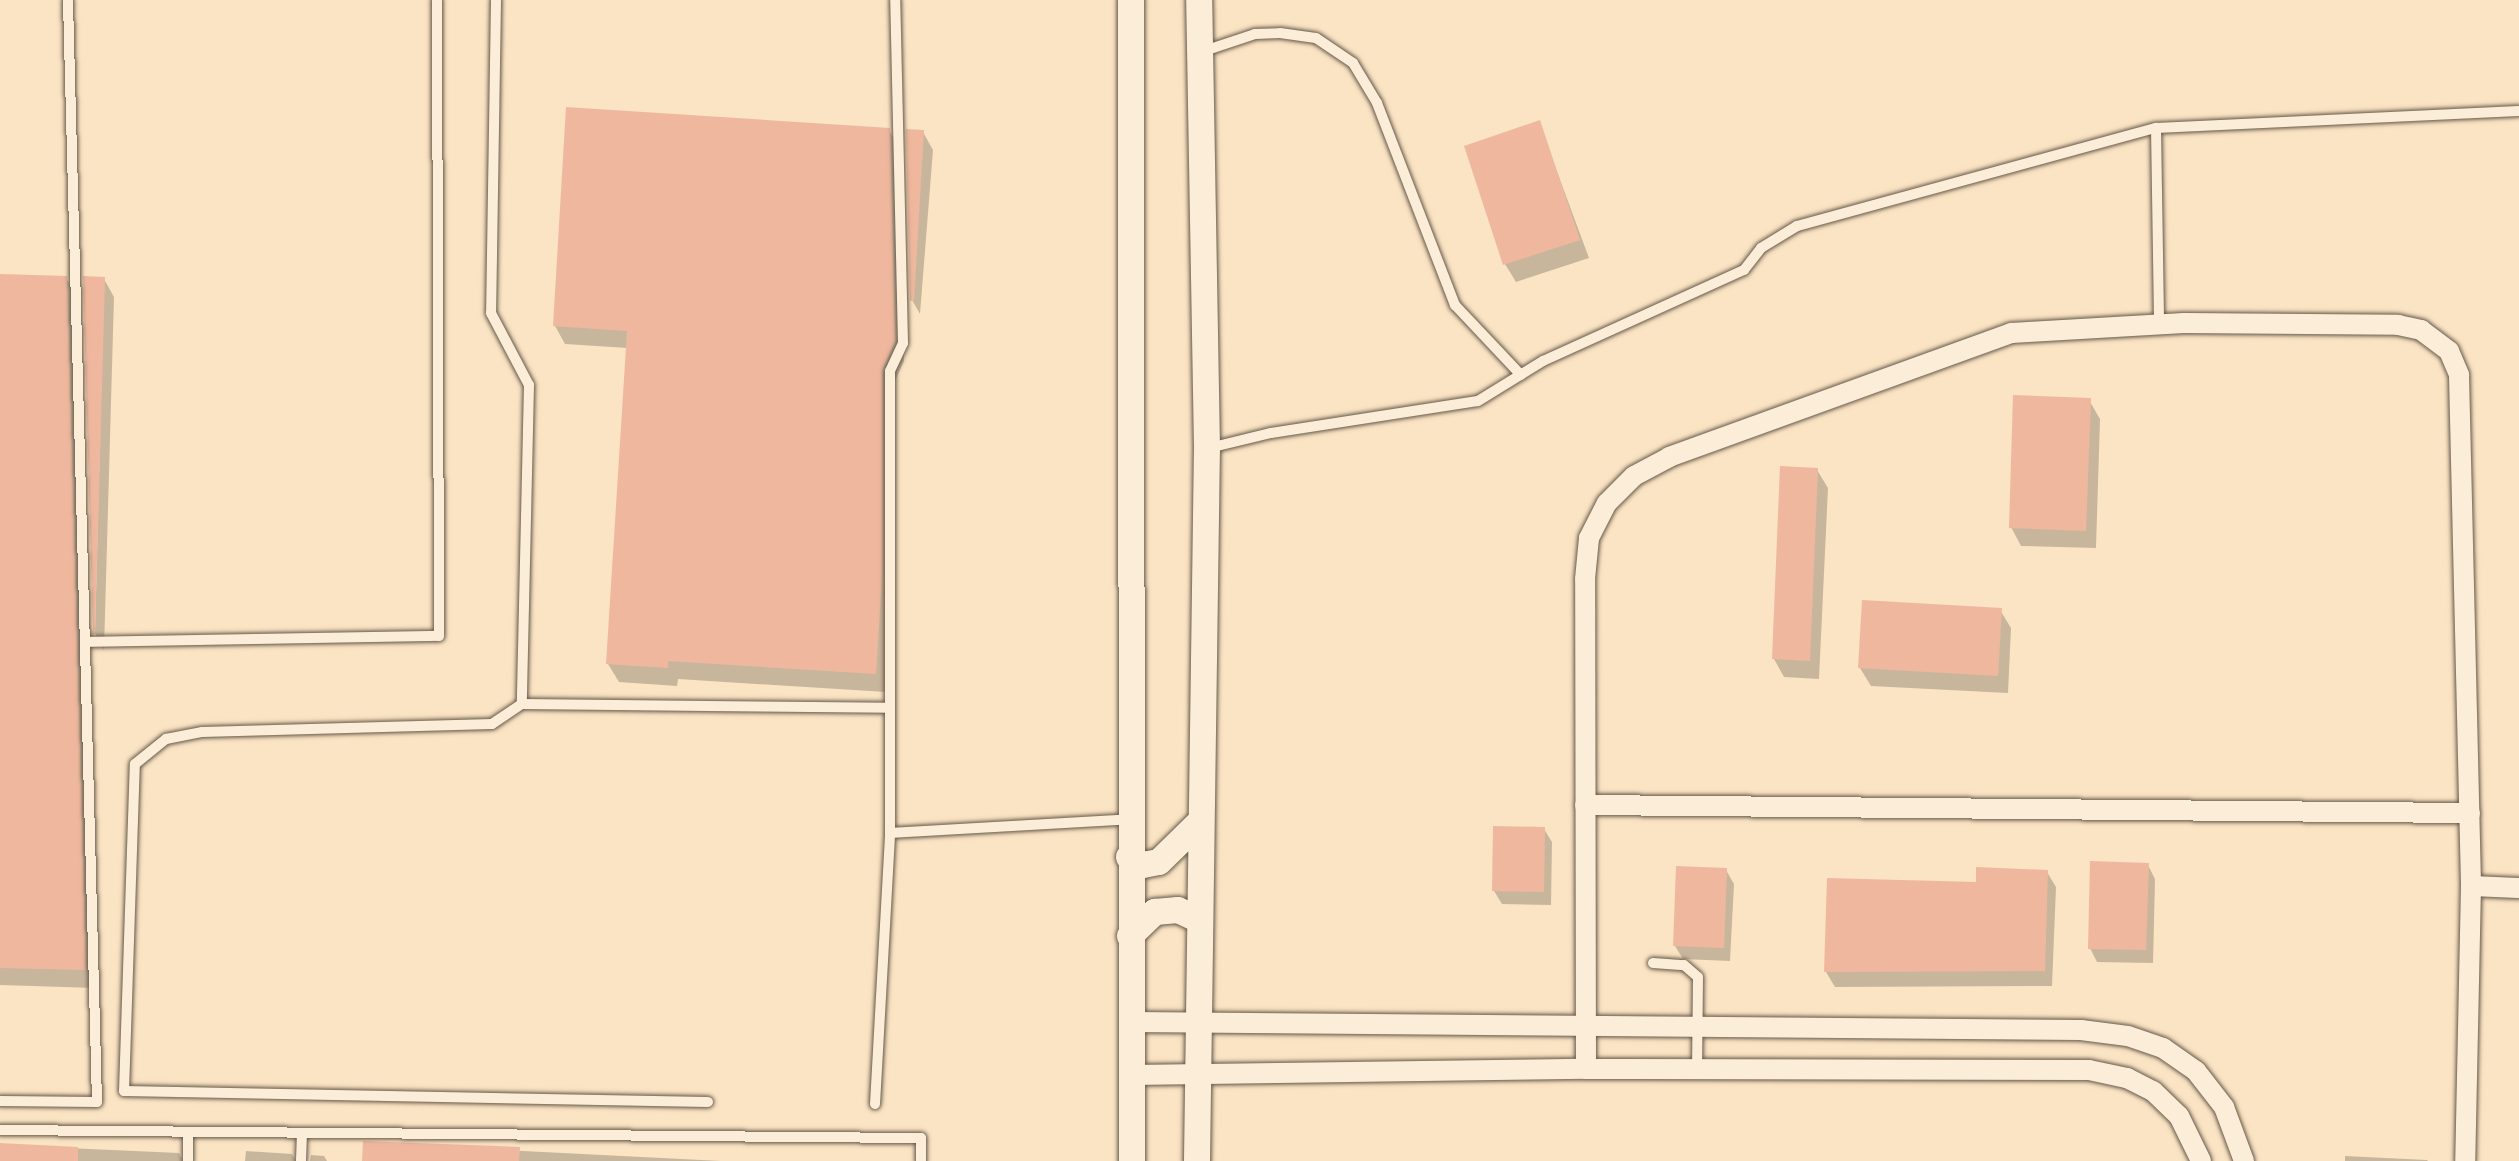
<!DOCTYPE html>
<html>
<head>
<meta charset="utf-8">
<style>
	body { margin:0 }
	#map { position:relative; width:2519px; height:1161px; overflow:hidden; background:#fae4c3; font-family:"IM FELL DW Pica",serif }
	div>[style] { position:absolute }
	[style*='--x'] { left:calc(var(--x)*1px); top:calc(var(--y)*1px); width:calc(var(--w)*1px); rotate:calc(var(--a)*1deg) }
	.shadow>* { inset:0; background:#0003 }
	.building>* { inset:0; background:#efb89e }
	.roads { filter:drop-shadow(0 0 2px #66584a) drop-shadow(0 0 2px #66584a) }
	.service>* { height:10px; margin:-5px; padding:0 5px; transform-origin:5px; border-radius:5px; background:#fcedd8 }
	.minor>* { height:20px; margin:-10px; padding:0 10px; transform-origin:10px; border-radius:10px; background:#fcedd8 }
	.tertiary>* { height:26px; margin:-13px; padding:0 13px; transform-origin:13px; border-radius:13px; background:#fcedd8 }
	span { translate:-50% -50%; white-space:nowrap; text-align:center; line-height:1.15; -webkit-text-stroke:6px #fcedd8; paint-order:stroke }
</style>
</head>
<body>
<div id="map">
	<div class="shadow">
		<i style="clip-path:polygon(1539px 123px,1589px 258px,1516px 282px,1505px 264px)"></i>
		<i style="clip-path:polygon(889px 130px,899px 148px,904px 361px,891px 390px,886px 692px,678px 679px,677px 686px,619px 682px,608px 664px,628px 348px,565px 344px,555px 326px)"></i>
		<i style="clip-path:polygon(923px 132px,933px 150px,920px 314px,912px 300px)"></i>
		<i style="clip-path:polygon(0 276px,66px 278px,77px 296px,95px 988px,0 985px)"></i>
		<i style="clip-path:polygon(104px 279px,114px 297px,104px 650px,95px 633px)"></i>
		<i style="clip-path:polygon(2089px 400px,2100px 419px,2096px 548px,2021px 546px,2011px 527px)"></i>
		<i style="clip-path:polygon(1817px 470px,1828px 488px,1819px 679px,1784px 677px,1774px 659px)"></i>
		<i style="clip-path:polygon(2000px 610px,2011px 628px,2008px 693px,1871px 686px,1860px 668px)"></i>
		<i style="clip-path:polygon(1544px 829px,1552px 842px,1551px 905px,1502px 904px,1494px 891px)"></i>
		<i style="clip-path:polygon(2148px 865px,2155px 879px,2153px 963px,2097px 962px,2090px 948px)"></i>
		<i style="clip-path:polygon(1726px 870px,1734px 884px,1730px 961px,1683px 959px,1675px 946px)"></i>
		<i style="clip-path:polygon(2047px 872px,2056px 887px,2052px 986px,1835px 987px,1826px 972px,1978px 884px)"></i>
		<i style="clip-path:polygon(365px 1143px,721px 1161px,364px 1161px)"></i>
		<i style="clip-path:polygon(0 1145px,179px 1153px,183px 1161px,0 1161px)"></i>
		<i style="clip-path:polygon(246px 1151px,292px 1154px,296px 1161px,245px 1161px)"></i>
		<i style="clip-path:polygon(311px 1155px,324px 1156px,327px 1161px,310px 1161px)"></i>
		<i style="clip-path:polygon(2345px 1156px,2427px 1160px,2428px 1161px,2345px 1161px)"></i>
	</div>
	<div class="building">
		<i style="clip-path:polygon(566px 107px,890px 128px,895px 341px,882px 371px,882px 576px,876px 674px,668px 661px,668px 668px,606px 664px,627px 331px,553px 326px)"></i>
		<i style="clip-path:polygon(1540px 120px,1580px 240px,1503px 265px,1464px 146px)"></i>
		<i style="clip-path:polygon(906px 129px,924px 130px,914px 301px,910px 301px)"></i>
		<i style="clip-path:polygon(0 274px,67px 276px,86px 970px,0 968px)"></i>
		<i style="clip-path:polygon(83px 276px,105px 277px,95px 634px,93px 634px)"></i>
		<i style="clip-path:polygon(2013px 395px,2091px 398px,2086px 531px,2009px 528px)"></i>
		<i style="clip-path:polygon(1780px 466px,1818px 468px,1810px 661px,1772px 659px)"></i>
		<i style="clip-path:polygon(1862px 600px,2002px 608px,1998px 676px,1858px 668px)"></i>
		<i style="clip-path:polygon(1493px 826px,1545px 827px,1544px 892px,1492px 891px)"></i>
		<i style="clip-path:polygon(2090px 861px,2149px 863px,2146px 950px,2088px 949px)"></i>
		<i style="clip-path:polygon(1676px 866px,1727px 868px,1724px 948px,1673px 946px)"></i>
		<i style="clip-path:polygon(1976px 867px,2048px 870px,2045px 971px,1824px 972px,1827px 878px,1976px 882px)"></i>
		<i style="clip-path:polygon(363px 1141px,520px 1147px,519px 1161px,362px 1161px)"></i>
		<i style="clip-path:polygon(0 1143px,78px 1147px,78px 1161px,0 1161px)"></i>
	</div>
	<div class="roads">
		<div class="service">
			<i style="--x:496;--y:0;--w:313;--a:90.9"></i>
			<i style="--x:491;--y:313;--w:81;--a:62.2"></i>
			<i style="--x:529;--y:385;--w:319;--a:91.3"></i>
			<i style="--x:1201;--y:52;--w:57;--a:-18.4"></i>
			<i style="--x:1255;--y:34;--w:25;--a:-2"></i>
			<i style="--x:1280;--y:33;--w:36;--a:8"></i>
			<i style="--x:1316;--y:38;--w:45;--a:34"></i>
			<i style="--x:1353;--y:63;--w:47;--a:59"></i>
			<i style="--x:1377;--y:103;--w:217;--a:68.9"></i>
			<i style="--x:1455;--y:305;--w:96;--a:46.7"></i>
			<i style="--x:2156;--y:128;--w:197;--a:89.1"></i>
			<i style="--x:1209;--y:448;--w:64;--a:-13.6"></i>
			<i style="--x:1271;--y:433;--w:209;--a:-8.8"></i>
			<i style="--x:1478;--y:401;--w:76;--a:-31.6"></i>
			<i style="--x:1543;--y:361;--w:221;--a:-24.4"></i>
			<i style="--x:1744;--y:270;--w:28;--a:-52"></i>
			<i style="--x:1761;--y:248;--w:42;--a:-31.4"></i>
			<i style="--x:1797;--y:226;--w:372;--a:-15.3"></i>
			<i style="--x:2156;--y:128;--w:363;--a:-2.7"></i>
			<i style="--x:85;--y:642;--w:354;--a:-1"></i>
			<i style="--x:439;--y:636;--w:636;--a:-90.18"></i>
			<i style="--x:890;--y:833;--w:240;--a:-3.3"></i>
			<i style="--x:1653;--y:963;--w:31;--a:4"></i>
			<i style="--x:1684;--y:965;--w:18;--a:41"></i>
			<i style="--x:1698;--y:977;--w:92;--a:90.6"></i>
			<i style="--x:0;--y:1101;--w:97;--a:0.6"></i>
			<i style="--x:97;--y:1102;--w:1102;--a:-91.51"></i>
			<i style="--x:708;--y:1102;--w:584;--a:-178.92"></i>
			<i style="--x:124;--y:1091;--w:327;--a:-88.1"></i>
			<i style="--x:135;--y:764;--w:40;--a:-39"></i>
			<i style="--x:166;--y:739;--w:37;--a:-11"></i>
			<i style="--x:202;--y:732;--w:290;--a:-1.6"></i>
			<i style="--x:492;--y:724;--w:36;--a:-34"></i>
			<i style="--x:522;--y:704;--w:368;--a:0.6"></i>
			<i style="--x:875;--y:1104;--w:271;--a:-86.8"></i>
			<i style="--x:890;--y:833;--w:462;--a:-90"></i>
			<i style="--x:890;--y:371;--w:31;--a:-65"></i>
			<i style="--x:903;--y:343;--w:343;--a:-91.3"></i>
			<i style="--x:0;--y:1130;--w:921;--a:0.5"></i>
			<i style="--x:921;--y:1138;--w:23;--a:90"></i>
			<i style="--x:188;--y:1161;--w:29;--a:-90"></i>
			<i style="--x:301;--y:1161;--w:28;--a:-88"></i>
		</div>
		<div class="minor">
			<i style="--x:1585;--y:805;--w:885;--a:0.52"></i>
			<i style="--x:2471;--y:886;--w:48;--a:2.4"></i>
			<i style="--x:1132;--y:1022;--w:949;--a:0.48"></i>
			<i style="--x:2081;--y:1030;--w:47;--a:7.3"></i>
			<i style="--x:2128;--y:1036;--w:37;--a:19"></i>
			<i style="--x:2163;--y:1048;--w:40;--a:34.9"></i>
			<i style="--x:2196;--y:1071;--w:46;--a:52.1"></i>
			<i style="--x:2224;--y:1107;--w:58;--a:69.7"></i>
			<i style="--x:1586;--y:1069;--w:490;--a:-90.1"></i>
			<i style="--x:1585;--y:579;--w:41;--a:-84.4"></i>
			<i style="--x:1589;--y:538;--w:39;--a:-63"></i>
			<i style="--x:1607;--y:503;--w:38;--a:-45"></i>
			<i style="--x:1634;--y:476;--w:40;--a:-28"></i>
			<i style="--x:1669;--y:457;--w:364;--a:-19.9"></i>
			<i style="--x:2011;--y:333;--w:173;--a:-3.3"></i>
			<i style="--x:2184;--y:323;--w:214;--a:0.5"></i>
			<i style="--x:2398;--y:325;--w:24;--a:12"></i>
			<i style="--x:2421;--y:330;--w:35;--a:37"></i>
			<i style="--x:2449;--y:351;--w:26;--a:67"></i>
			<i style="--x:2459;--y:375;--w:511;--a:88.65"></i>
			<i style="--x:2471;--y:886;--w:275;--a:91.2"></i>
			<i style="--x:1132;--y:1075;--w:454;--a:-0.8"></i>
			<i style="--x:1586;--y:1069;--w:503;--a:0.11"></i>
			<i style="--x:2089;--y:1070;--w:39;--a:12"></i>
			<i style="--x:2127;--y:1078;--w:29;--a:27"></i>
			<i style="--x:2153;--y:1091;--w:36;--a:44"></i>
			<i style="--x:2179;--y:1116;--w:50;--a:63.9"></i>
		</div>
		<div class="tertiary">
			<i style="--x:1131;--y:0;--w:1161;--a:89.95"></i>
			<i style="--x:1129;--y:857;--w:16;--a:30"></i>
			<i style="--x:1143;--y:865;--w:16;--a:-11"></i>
			<i style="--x:1159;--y:862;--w:56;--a:-44.3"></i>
			<i style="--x:1130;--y:936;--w:35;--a:-44"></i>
			<i style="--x:1155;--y:912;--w:23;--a:-5"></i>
			<i style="--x:1178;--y:910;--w:23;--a:25"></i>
			<i style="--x:1197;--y:1161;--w:713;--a:-89.2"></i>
			<i style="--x:1207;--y:448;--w:448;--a:-91"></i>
		</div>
	</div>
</div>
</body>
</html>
